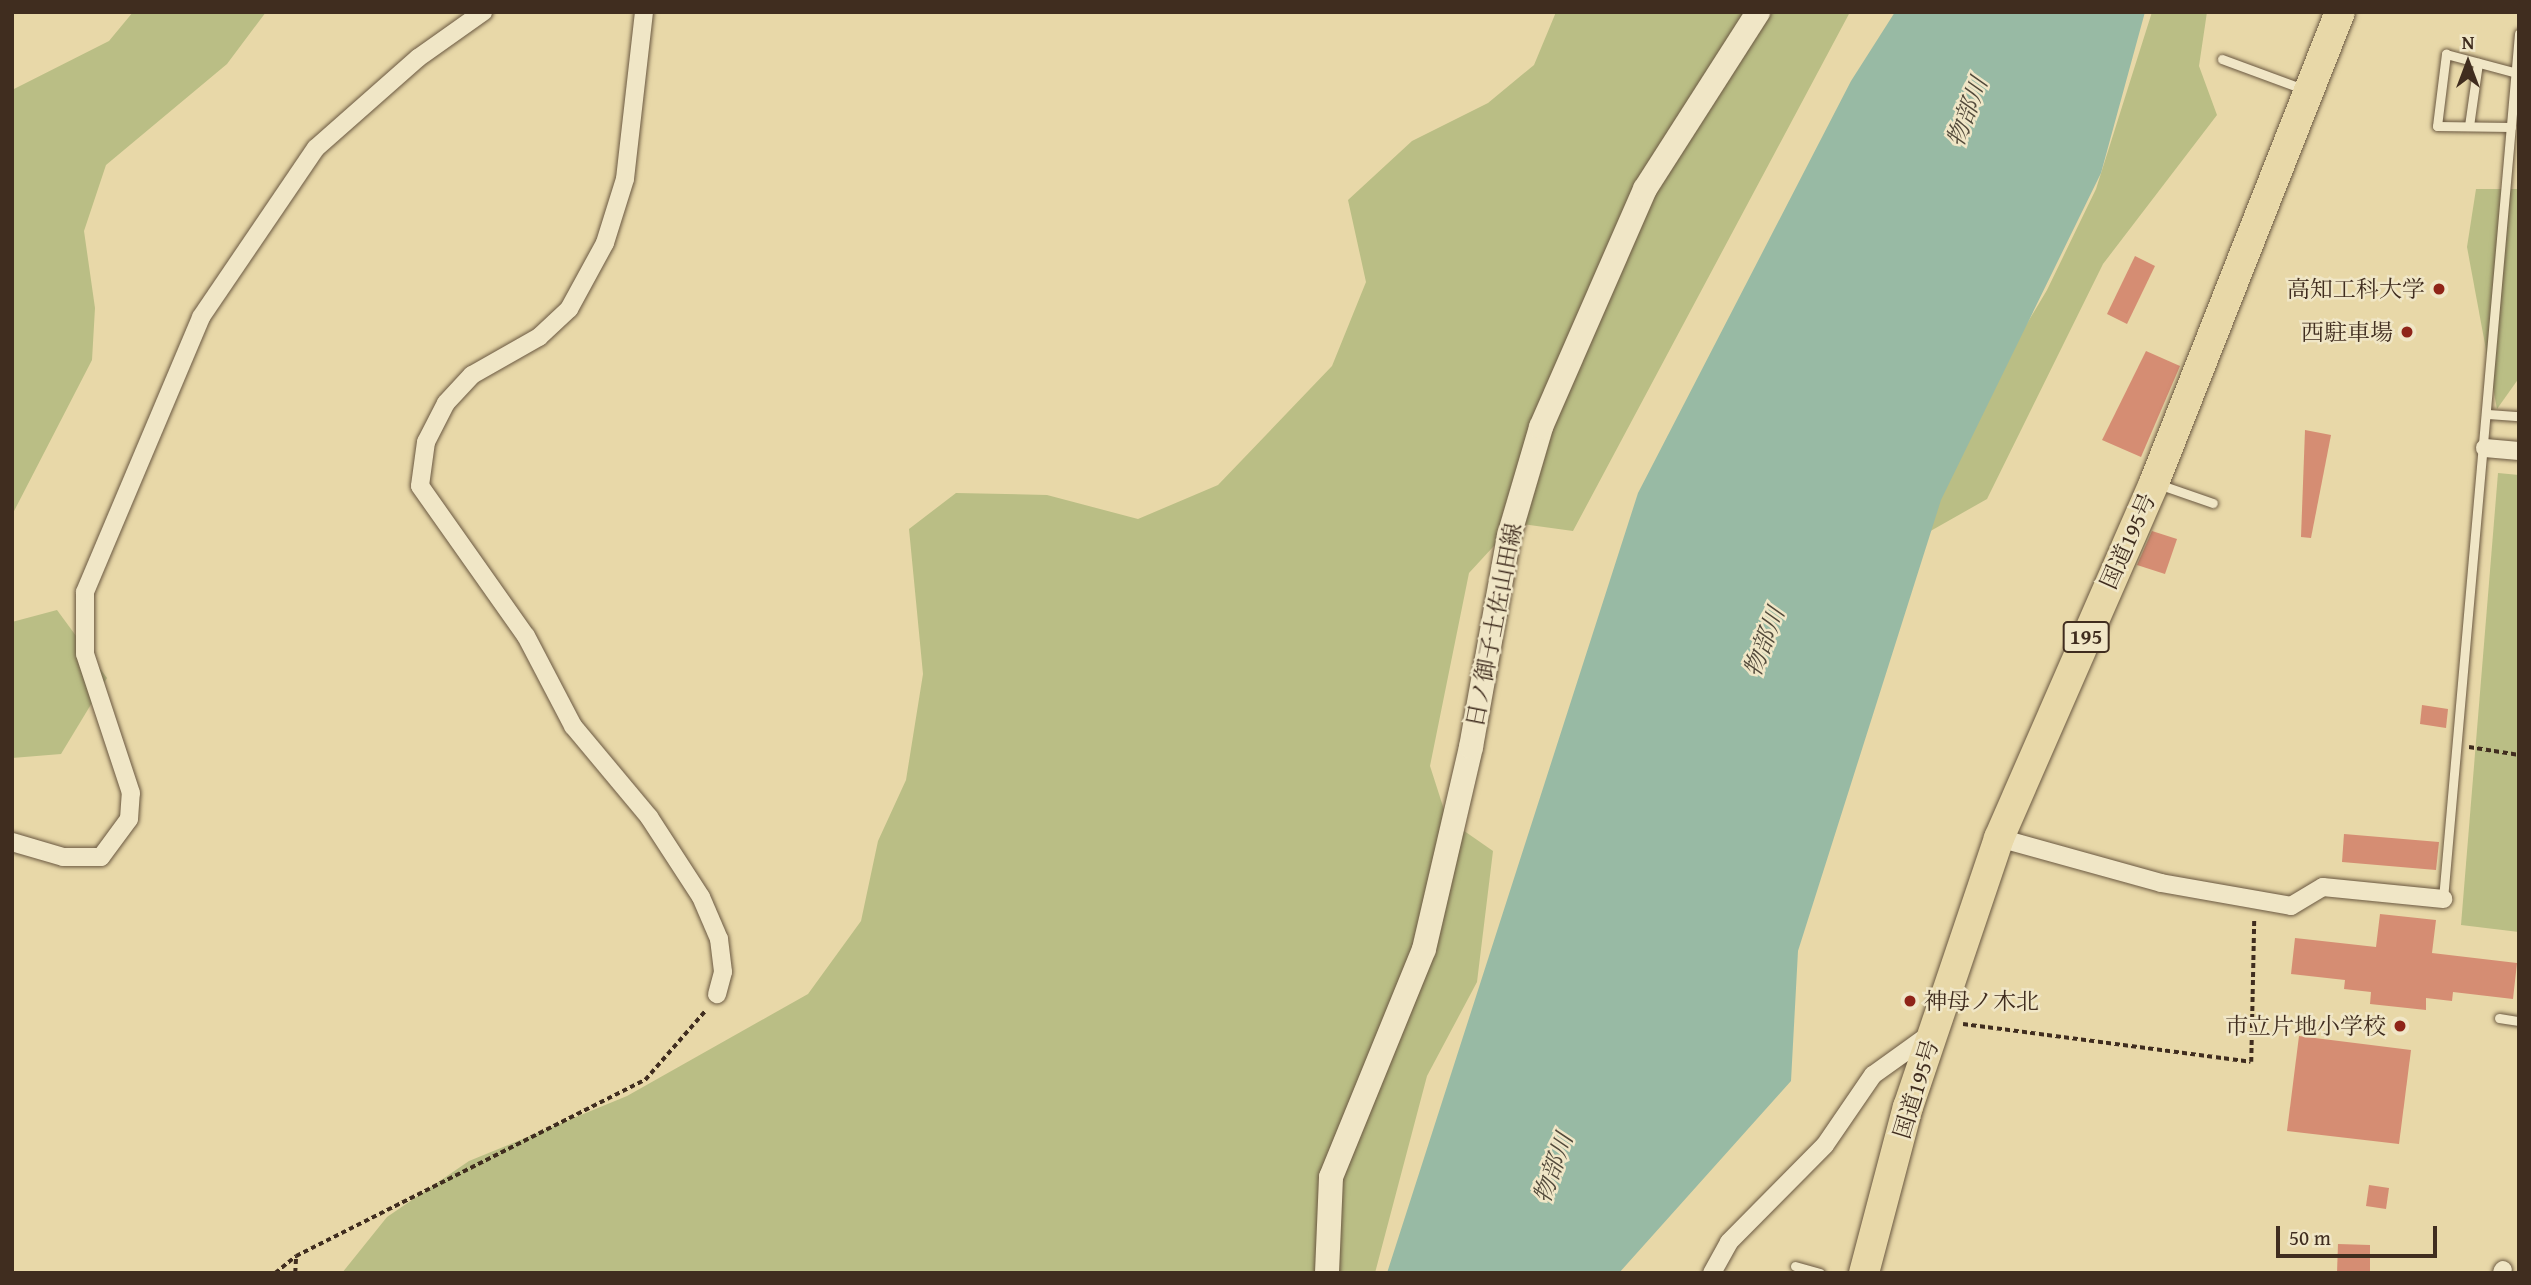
<!DOCTYPE html>
<html>
<head>
<meta charset="utf-8">
<style>
	body { margin:0 }
	#map { position:relative; width:2531px; height:1285px; overflow:hidden; background:#e8d8a8; font-family:"Gentium Book Plus","Noto Serif JP",serif }
	div>[style] { position:absolute }
	[style*='--x'] { left:calc(var(--x)*1px); top:calc(var(--y)*1px); width:calc(var(--w)*1px); rotate:calc(var(--a)*1deg) }
	.green>* { inset:0; background:#babe85 }
	.water>* { inset:0; background:#98baa4 }
	.building>* { inset:0; background:#d58d73 }
	.path>* { height:3.5px; margin-top:-1.75px; transform-origin:0; background:repeating-linear-gradient(90deg,#402d1f 0 5px,transparent 0 8.5px) }
	.roads { filter:drop-shadow(0 0 2px #6a5841) drop-shadow(0 0 2px #6a5841) }
	.lane>* { height:9px; margin:-4.5px; padding:0 4.5px; transform-origin:4.5px; border-radius:4.5px; background:#f0e6c6 }
	.street>* { height:18px; margin:-9px; padding:0 9px; transform-origin:9px; border-radius:9px; background:#f0e6c6 }
	.secondary>* { height:24px; margin:-12px; padding:0 12px; transform-origin:12px; border-radius:12px; background:#f0e6c6 }
	.highway>* { height:30px; margin:-15px; padding:0 15px; transform-origin:15px; border-radius:15px; background:#e8d8a8 }
	.dots>* { width:19px; height:19px; translate:-50% -50%; box-sizing:border-box; border:4px solid #f0e6c6; border-radius:50% }
	span { translate:-50% -50%; white-space:nowrap; text-align:center; line-height:1.15; -webkit-text-stroke:5px #f0e6c6; paint-order:stroke }
	.shield-label span { padding:2px 5px; background:#f0e6c6; border:2px solid; border-radius:5px; -webkit-text-stroke-width:0 }
	.shield-label { font-size:21px; color:#402d1f; font-weight:700 }
	.poi-label { font-size:23px; color:#402d1f }
	.right { translate:-100% -50%; text-align:right }
	.left { translate:0 -50%; text-align:left }
	.street-label { font-size:23px; color:#402d1f }
	.water-label { font-size:24px; color:#52493a; font-style:italic }
	.frame { position:absolute; inset:0; border:14px solid #402d1f; pointer-events:none }
	.north { position:absolute; left:2433px; top:28px; width:70px; height:70px; -webkit-text-stroke:5px #f0e6c6; paint-order:stroke; rotate:0deg; font-size:19px; font-weight:700; line-height:28px; text-align:center; color:#402d1f }
	.north::after { content:''; display:block; margin:auto; width:24px; height:32px; background:#402d1f; clip-path:polygon(50% 0,100% 100%,50% 72%,0 100%) }
	.scale { position:absolute; left:2276px; top:1226px; width:161px; height:32px; box-sizing:border-box; border:4px solid #402d1f; border-top:0; padding-left:9px; font-size:21px; line-height:24px; white-space:nowrap; color:#402d1f; -webkit-text-stroke:5px #f0e6c6; paint-order:stroke }
</style>
</head>
<body>
<div id="map">
	<div class="green">
		<i style="clip-path:polygon(133px 12px,266px 12px,227px 64px,106px 165px,84px 231px,95px 308px,92px 360px,12px 515px,12px 90px,109px 41px)"></i>
		<i style="clip-path:polygon(1556px 12px,1850px 12px,1573px 531px,1515px 523px,1469px 573px,1430px 766px,1447px 819px,1493px 851px,1477px 982px,1427px 1076px,1375px 1273px,342px 1273px,387px 1217px,469px 1161px,627px 1096px,808px 994px,861px 921px,878px 841px,906px 780px,923px 674px,909px 529px,956px 493px,1047px 495px,1138px 519px,1218px 485px,1332px 366px,1366px 282px,1348px 200px,1412px 141px,1488px 103px,1534px 65px)"></i>
		<i style="clip-path:polygon(2152px 12px,2207px 12px,2199px 66px,2217px 115px,2103px 264px,1987px 499px,1927px 533px,1938px 473px,2047px 290px,2096px 189px)"></i>
		<i style="clip-path:polygon(2476px 189px,2519px 189px,2519px 378px,2497px 409px,2467px 247px)"></i>
		<i style="clip-path:polygon(2498px 473px,2519px 475px,2519px 932px,2461px 925px)"></i>
		<i style="clip-path:polygon(57px 610px,107px 678px,61px 754px,12px 758px,12px 622px)"></i>
	</div>
	<div class="water">
		<i style="clip-path:polygon(1895px 12px,2145px 12px,2101px 173px,1941px 500px,1798px 951px,1791px 1081px,1619px 1273px,1387px 1273px,1638px 493px,1851px 81px)"></i>
	</div>
	<div class="building">
		<i style="clip-path:polygon(2135px 256px,2155px 266px,2127px 324px,2107px 314px)"></i>
		<i style="clip-path:polygon(2146px 351px,2180px 366px,2141px 457px,2102px 440px)"></i>
		<i style="clip-path:polygon(2305px 430px,2331px 435px,2311px 538px,2301px 537px)"></i>
		<i style="clip-path:polygon(2152px 531px,2177px 539px,2165px 574px,2137px 565px)"></i>
		<i style="clip-path:polygon(2422px 705px,2448px 709px,2446px 728px,2420px 724px)"></i>
		<i style="clip-path:polygon(2344px 834px,2439px 842px,2436px 870px,2342px 862px)"></i>
		<i style="clip-path:polygon(2380px 914px,2436px 920px,2432px 953px,2517px 963px,2513px 999px,2453px 992px,2452px 1001px,2426px 998px,2426px 1010px,2370px 1004px,2371px 992px,2344px 989px,2345px 980px,2291px 974px,2295px 938px,2376px 947px)"></i>
		<i style="clip-path:polygon(2299px 1036px,2411px 1050px,2399px 1144px,2287px 1131px)"></i>
		<i style="clip-path:polygon(2369px 1185px,2389px 1188px,2386px 1209px,2366px 1206px)"></i>
		<i style="clip-path:polygon(2338px 1244px,2370px 1245px,2370px 1273px,2337px 1273px)"></i>
	</div>
	<div class="path">
		<i style="--x:2469;--y:747;--w:51;--a:9.1"></i>
		<i style="--x:1963;--y:1024;--w:290;--a:7.5"></i>
		<i style="--x:2251;--y:1062;--w:142;--a:-88.8"></i>
		<i style="--x:275;--y:1273;--w:27;--a:-39"></i>
		<i style="--x:296;--y:1256;--w:391;--a:-26.8"></i>
		<i style="--x:645;--y:1080;--w:93;--a:-48.9"></i>
		<i style="--x:295;--y:1273;--w:17;--a:-87"></i>
	</div>
	<div class="roads">
		<div class="lane">
			<i style="--x:2222;--y:59;--w:90;--a:20.3"></i>
			<i style="--x:2469;--y:126;--w:64;--a:-81.9"></i>
			<i style="--x:2511;--y:127;--w:74;--a:-179.2"></i>
			<i style="--x:2437;--y:126;--w:73;--a:-82.9"></i>
			<i style="--x:2446;--y:54;--w:69;--a:15"></i>
			<i style="--x:2488;--y:414;--w:31;--a:4"></i>
			<i style="--x:2158;--y:484;--w:58;--a:19.1"></i>
			<i style="--x:2443;--y:899;--w:869;--a:-84.98"></i>
			<i style="--x:2499;--y:1018;--w:20;--a:9"></i>
			<i style="--x:1795;--y:1266;--w:26;--a:16"></i>
		</div>
		<div class="street">
			<i style="--x:644;--y:12;--w:168;--a:96.5"></i>
			<i style="--x:625;--y:179;--w:67;--a:107.4"></i>
			<i style="--x:605;--y:243;--w:75;--a:118.6"></i>
			<i style="--x:569;--y:309;--w:41;--a:137"></i>
			<i style="--x:539;--y:337;--w:77;--a:150.4"></i>
			<i style="--x:472;--y:375;--w:38;--a:133"></i>
			<i style="--x:446;--y:403;--w:44;--a:117.1"></i>
			<i style="--x:426;--y:442;--w:44;--a:97.8"></i>
			<i style="--x:420;--y:486;--w:184;--a:54.8"></i>
			<i style="--x:526;--y:636;--w:102;--a:62.4"></i>
			<i style="--x:573;--y:726;--w:119;--a:50.1"></i>
			<i style="--x:649;--y:817;--w:95;--a:57"></i>
			<i style="--x:701;--y:897;--w:46;--a:66.8"></i>
			<i style="--x:719;--y:939;--w:33;--a:83"></i>
			<i style="--x:723;--y:972;--w:23;--a:105"></i>
			<i style="--x:2485;--y:448;--w:34;--a:5"></i>
			<i style="--x:1999;--y:838;--w:168;--a:15.5"></i>
			<i style="--x:2161;--y:883;--w:132;--a:10"></i>
			<i style="--x:2291;--y:906;--w:37;--a:-31"></i>
			<i style="--x:2323;--y:887;--w:121;--a:5.7"></i>
			<i style="--x:12;--y:842;--w:53;--a:16.4"></i>
			<i style="--x:63;--y:857;--w:38;--a:0"></i>
			<i style="--x:101;--y:857;--w:47;--a:-53.6"></i>
			<i style="--x:129;--y:819;--w:26;--a:-86"></i>
			<i style="--x:131;--y:793;--w:146;--a:-108.3"></i>
			<i style="--x:85;--y:654;--w:62;--a:-90"></i>
			<i style="--x:85;--y:592;--w:298;--a:-67.1"></i>
			<i style="--x:201;--y:317;--w:204;--a:-55.8"></i>
			<i style="--x:316;--y:148;--w:136;--a:-41.4"></i>
			<i style="--x:418;--y:58;--w:80;--a:-35.3"></i>
			<i style="--x:1712;--y:1273;--w:35;--a:-61"></i>
			<i style="--x:1729;--y:1242;--w:136;--a:-45.3"></i>
			<i style="--x:1825;--y:1145;--w:85;--a:-55.6"></i>
			<i style="--x:1873;--y:1075;--w:74;--a:-35.6"></i>
			<i style="--x:2502;--y:1273;--w:3;--a:-72"></i>
		</div>
		<div class="secondary">
			<i style="--x:1327;--y:1273;--w:96;--a:-87.6"></i>
			<i style="--x:1331;--y:1177;--w:246;--a:-67.8"></i>
			<i style="--x:1424;--y:949;--w:207;--a:-76.9"></i>
			<i style="--x:1471;--y:747;--w:214;--a:-79.8"></i>
			<i style="--x:1509;--y:536;--w:114;--a:-73.6"></i>
			<i style="--x:1541;--y:427;--w:260;--a:-66.4"></i>
			<i style="--x:1645;--y:189;--w:210;--a:-57.4"></i>
		</div>
		<div class="highway">
			<i style="--x:1864;--y:1273;--w:172;--a:-75.2"></i>
			<i style="--x:1908;--y:1107;--w:284;--a:-71.3"></i>
			<i style="--x:1999;--y:838;--w:387;--a:-66.4"></i>
			<i style="--x:2154;--y:483;--w:506;--a:-68.45"></i>
		</div>
	</div>
	<div class="dots">
		<i style="left:2439px;top:289px;background:#8f2418"></i>
		<i style="left:2407px;top:332px;background:#8f2418"></i>
		<i style="left:1910px;top:1001px;background:#8f2418"></i>
		<i style="left:2400px;top:1026px;background:#8f2418"></i>
	</div>
	<div class="shield-label">
		<span style="left:2086px;top:637px">195</span>
	</div>
	<div class="poi-label">
		<span class="right" style="left:2425px;top:289px">高知工科大学</span>
		<span class="right" style="left:2393px;top:332px">西駐車場</span>
		<span class="left" style="left:1924px;top:1001px">神母ノ木北</span>
		<span class="right" style="left:2386px;top:1026px">市立片地小学校</span>
	</div>
	<div class="street-label">
		<span style="left:2128px;top:541px;rotate:-66deg">国道195号</span>
		<span style="left:1494px;top:625px;rotate:-79deg">日ノ御子土佐山田線</span>
		<span style="left:1916px;top:1089px;rotate:-73deg">国道195号</span>
	</div>
	<div class="water-label">
		<span style="left:1967px;top:112px;rotate:-69deg">物部川</span>
		<span style="left:1764px;top:642px;rotate:-69deg">物部川</span>
		<span style="left:1553px;top:1168px;rotate:-70deg">物部川</span>
	</div>
	<div class="frame"></div>
	<div class="north">N</div>
	<div class="scale">50 m</div>
</div>
</body>
</html>
